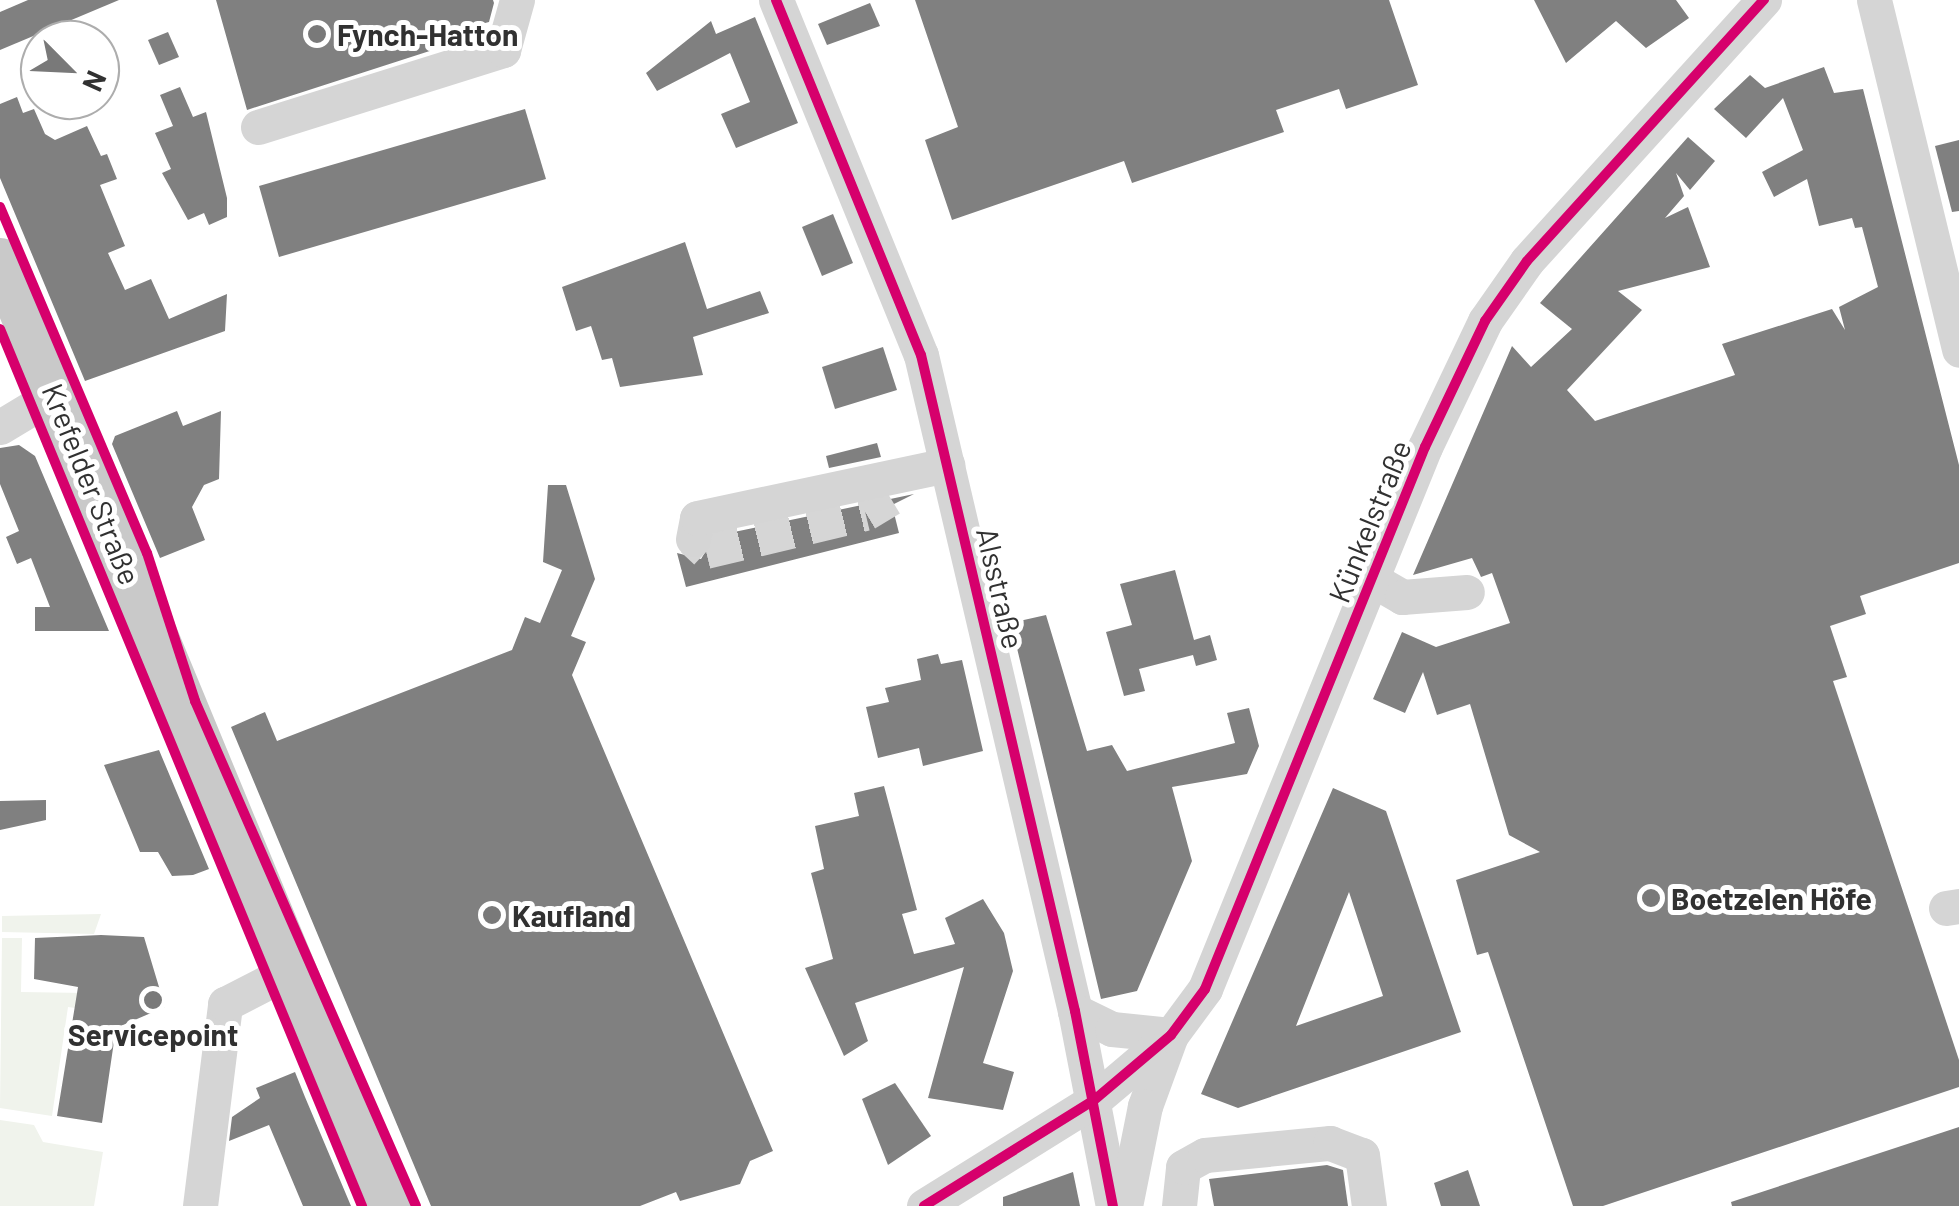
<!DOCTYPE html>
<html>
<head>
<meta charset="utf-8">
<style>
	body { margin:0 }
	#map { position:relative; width:1959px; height:1206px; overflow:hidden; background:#fff; font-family:Barlow,sans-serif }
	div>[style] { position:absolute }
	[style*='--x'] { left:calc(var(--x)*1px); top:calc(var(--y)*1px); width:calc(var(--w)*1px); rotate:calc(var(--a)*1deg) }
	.green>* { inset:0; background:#f0f3ec }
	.building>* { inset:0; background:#808080 }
	.minor-tunnel>* { height:35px; margin-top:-17.5px; transform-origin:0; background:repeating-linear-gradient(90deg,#d6d6d6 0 35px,transparent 0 53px) }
	.minor>* { height:35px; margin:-17.5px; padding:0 17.5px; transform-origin:17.5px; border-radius:17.5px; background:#d5d5d5 }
	.major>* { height:45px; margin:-22.5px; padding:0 22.5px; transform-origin:22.5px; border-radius:22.5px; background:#c9c9c9 }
	.cycleway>* { height:10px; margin:-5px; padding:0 5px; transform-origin:5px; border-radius:5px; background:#d6006c }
	.dots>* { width:28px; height:28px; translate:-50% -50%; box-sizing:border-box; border:5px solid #fff; border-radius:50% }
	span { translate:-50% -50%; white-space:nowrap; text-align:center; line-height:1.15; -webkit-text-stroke:10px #fff; paint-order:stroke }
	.poi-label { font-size:30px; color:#313131; font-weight:700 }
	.left { translate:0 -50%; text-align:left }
	.street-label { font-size:30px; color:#313131 }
	.north { position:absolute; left:20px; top:20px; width:100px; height:100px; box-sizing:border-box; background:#fff; border:2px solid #adadad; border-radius:50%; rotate:114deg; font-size:28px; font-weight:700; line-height:40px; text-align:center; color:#313131 }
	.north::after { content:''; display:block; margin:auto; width:35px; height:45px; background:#797979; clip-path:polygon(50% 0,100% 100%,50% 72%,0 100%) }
</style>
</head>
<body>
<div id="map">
	<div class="green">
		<i style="clip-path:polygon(101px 914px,94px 934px,2px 932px,2px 916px)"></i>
		<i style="clip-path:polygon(2px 938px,22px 938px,21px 992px,86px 993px,83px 1009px,68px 1007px,52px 1116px,0 1108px)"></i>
		<i style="clip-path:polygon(0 1120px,34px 1125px,43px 1142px,103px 1152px,94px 1206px,0 1206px)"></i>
	</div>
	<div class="building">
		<i style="clip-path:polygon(28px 0,119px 0,0 50px,0 12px)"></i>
		<i style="clip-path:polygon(216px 0,493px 0,494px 3px,489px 22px,470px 27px,473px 37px,247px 110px)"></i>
		<i style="clip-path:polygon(915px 0,1389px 0,1418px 85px,1346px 109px,1339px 89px,1276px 110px,1284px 132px,1132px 183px,1124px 161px,952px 220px,925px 140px,958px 127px)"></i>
		<i style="clip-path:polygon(1534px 0,1676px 0,1689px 18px,1646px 48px,1616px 21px,1566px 63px)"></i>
		<i style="clip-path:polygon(870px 3px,880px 26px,827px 45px,818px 24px)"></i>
		<i style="clip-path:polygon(755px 17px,798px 123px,736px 148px,721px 114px,750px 102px,730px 53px,657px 91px,646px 73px,711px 21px,716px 34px)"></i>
		<i style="clip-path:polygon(168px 32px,179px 57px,159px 65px,148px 40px)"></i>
		<i style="clip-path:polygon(1824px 67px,1834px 93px,1863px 89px,1959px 465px,1959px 563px,1860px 596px,1866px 614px,1830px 626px,1847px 677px,1833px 681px,1959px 1060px,1959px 1087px,1603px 1206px,1573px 1206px,1488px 952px,1477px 955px,1456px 880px,1540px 852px,1509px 835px,1470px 704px,1437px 715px,1423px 672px,1405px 713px,1373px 699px,1402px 632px,1436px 647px,1510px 623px,1492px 573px,1481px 577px,1472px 558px,1413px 575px,1512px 346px,1531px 367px,1572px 329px,1540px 303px,1688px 137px,1715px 161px,1690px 190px,1676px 173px,1684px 196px,1665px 218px,1688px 207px,1710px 267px,1618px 291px,1642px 310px,1567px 390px,1595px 421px,1735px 375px,1722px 344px,1832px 309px,1845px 330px,1839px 307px,1878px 287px,1862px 227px,1855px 228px,1852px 218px,1819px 226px,1807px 179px,1774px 197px,1762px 172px,1803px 150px,1783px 98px,1746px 138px,1714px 109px,1750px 75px,1765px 88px)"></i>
		<i style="clip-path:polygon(180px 87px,193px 117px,206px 112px,227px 198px,227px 217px,209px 225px,204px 213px,188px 220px,162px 173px,171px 169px,155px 133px,173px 126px,160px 95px)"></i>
		<i style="clip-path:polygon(17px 97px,23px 113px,34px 109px,45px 134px,55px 140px,87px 126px,101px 156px,107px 154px,117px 179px,100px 185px,125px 246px,108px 253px,125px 290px,151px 279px,169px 319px,227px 294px,225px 331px,85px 381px,0 178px,0 104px)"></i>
		<i style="clip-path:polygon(525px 109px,546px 179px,279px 257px,259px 186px)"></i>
		<i style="clip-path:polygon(1959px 140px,1959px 211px,1952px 212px,1935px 146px)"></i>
		<i style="clip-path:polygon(833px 214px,853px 263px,822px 276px,802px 227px)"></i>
		<i style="clip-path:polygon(685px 242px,707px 309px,760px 291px,769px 313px,693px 337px,703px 375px,620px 387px,612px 358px,602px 360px,591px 326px,576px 331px,562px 287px)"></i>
		<i style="clip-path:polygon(883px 347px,897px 390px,835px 409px,822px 367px)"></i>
		<i style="clip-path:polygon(177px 411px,183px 426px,221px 411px,219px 479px,204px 485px,192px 507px,205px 540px,160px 558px,112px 444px,115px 436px)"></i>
		<i style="clip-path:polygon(877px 443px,881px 457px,829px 468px,826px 456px)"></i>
		<i style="clip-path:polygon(19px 445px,35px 456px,109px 631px,35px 631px,35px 607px,50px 607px,31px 558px,17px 564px,6px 537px,19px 531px,0 484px,0 448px)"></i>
		<i style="clip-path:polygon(548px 485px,566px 485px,595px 579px,571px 636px,586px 642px,572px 675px,773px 1151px,750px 1161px,740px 1184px,680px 1201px,676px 1192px,640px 1206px,431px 1206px,231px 727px,265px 712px,277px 741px,512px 650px,525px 617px,540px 623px,562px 570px,543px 562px)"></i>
		<i style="clip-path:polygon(914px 494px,892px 505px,899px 533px,686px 587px,677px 553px,701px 559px,715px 536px)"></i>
		<i style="clip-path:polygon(1175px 570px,1194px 640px,1210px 635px,1217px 660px,1196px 666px,1193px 655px,1139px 669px,1145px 691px,1124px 696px,1106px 632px,1132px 625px,1120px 584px)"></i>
		<i style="clip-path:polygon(1046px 615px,1087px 751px,1112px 745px,1127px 771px,1235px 743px,1227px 713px,1249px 708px,1259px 746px,1247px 774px,1172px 787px,1192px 861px,1137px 991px,1101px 999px,1011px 623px)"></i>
		<i style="clip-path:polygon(938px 654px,941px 664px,962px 660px,983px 751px,923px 766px,919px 748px,878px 758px,866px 707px,889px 702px,885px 688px,921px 680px,917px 659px)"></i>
		<i style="clip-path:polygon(159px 750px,209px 869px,193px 875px,172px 876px,158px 852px,140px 852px,104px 765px)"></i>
		<i style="clip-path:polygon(884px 786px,917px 910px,902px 914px,914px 954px,955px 944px,945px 918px,983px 899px,1004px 933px,1013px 971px,983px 1063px,1014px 1072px,1003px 1110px,928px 1098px,964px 967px,855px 1003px,868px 1041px,844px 1056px,805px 968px,833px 959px,811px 873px,824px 869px,815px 826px,859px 816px,854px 793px)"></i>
		<i style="clip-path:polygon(evenodd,1333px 788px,1386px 811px,1461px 1032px,1238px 1108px,1201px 1094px,1333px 788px,1349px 892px,1383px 996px,1296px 1026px,1349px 892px)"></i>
		<i style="clip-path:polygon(46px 800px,46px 820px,0 830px,0 801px)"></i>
		<i style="clip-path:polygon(101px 935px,144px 937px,165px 1007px,116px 1028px,102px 1123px,57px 1116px,78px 987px,34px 979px,35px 938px)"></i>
		<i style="clip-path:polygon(295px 1072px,305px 1097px,351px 1206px,303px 1206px,269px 1125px,229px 1141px,232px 1117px,260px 1098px,256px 1088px)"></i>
		<i style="clip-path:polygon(895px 1083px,931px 1136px,888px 1165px,862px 1099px)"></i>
		<i style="clip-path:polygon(1959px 1127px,1959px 1206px,1732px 1206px,1731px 1202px)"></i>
		<i style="clip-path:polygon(1327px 1165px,1343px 1170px,1348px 1206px,1214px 1206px,1209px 1179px)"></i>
		<i style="clip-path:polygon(1468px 1170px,1480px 1206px,1441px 1206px,1434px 1183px)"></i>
		<i style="clip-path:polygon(1073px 1172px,1080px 1206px,1003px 1206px,1003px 1197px)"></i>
	</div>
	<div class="minor-tunnel">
		<i style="--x:693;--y:539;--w:18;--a:43"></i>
		<i style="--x:706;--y:551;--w:164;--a:-13.4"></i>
		<i style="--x:866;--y:513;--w:29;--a:-31"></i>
	</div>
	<div class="minor">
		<i style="--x:776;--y:0;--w:383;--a:67.8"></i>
		<i style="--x:921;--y:355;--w:674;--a:76.79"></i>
		<i style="--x:1075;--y:1011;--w:199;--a:79"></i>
		<i style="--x:1874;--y:0;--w:360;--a:76.3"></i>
		<i style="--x:258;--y:127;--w:257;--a:-17.4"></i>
		<i style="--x:503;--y:50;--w:52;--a:-74.4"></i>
		<i style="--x:0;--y:427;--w:64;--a:-31"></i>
		<i style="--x:693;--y:539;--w:21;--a:-79"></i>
		<i style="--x:697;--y:518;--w:256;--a:-12"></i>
		<i style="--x:1373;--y:580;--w:34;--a:30"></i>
		<i style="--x:1402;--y:597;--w:65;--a:-4.4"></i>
		<i style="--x:1946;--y:908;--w:13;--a:-9"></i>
		<i style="--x:1075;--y:1011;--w:41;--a:25.9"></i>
		<i style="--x:1112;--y:1029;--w:59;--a:5.8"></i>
		<i style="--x:1171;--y:1035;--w:76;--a:110.1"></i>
		<i style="--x:1145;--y:1106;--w:102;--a:101.3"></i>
		<i style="--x:200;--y:1206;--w:204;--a:-82.9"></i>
		<i style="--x:225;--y:1004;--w:76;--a:-27.2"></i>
		<i style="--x:924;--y:1206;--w:199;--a:-31.9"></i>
		<i style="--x:1093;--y:1101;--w:102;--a:-40.2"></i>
		<i style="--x:1171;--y:1035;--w:57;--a:-53.5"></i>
		<i style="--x:1205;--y:989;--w:585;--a:-67.91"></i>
		<i style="--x:1425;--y:447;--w:140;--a:-64.5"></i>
		<i style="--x:1485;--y:321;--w:73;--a:-55"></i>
		<i style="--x:1527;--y:261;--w:353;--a:-47.8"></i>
		<i style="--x:1179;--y:1206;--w:39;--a:-84"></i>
		<i style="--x:1183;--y:1167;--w:25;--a:-29"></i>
		<i style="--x:1205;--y:1155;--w:126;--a:-5.5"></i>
		<i style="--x:1330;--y:1143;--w:34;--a:21"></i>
		<i style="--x:1362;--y:1155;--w:51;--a:82.2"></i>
	</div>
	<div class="major">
		<i style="--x:0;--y:260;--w:1024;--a:67.54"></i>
	</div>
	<div class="cycleway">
		<i style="--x:776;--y:0;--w:383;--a:67.8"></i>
		<i style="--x:921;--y:355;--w:674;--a:76.79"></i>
		<i style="--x:1075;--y:1011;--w:199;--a:79"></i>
		<i style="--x:0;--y:207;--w:376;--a:67"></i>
		<i style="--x:147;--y:553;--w:156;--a:72"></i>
		<i style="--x:195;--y:701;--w:551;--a:66.36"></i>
		<i style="--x:0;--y:329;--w:949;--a:67.57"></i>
		<i style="--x:924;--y:1206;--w:199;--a:-31.9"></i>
		<i style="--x:1093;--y:1101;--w:102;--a:-40.2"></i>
		<i style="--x:1171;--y:1035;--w:57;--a:-53.5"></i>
		<i style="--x:1205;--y:989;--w:585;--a:-67.91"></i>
		<i style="--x:1425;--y:447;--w:140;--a:-64.5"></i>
		<i style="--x:1485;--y:321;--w:73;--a:-55"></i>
		<i style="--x:1527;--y:261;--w:353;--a:-47.8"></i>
	</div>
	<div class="dots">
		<i style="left:317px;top:34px;background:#797979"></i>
		<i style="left:1651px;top:898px;background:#797979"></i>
		<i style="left:492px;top:915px;background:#797979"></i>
		<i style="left:153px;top:1000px;background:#797979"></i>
	</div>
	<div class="poi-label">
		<span class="left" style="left:337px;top:34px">Fynch-Hatton</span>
		<span class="left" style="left:1671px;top:898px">Boetzelen Höfe</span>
		<span class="left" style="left:512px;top:915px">Kaufland</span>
		<span style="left:153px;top:1034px">Servicepoint</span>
	</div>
	<div class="street-label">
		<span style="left:92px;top:484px;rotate:68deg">Krefelder Straße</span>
		<span style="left:1369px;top:521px;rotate:-68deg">Künkelstraße</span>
		<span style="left:1001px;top:588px;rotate:77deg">Alsstraße</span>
	</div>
	<div class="north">N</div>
</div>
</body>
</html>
